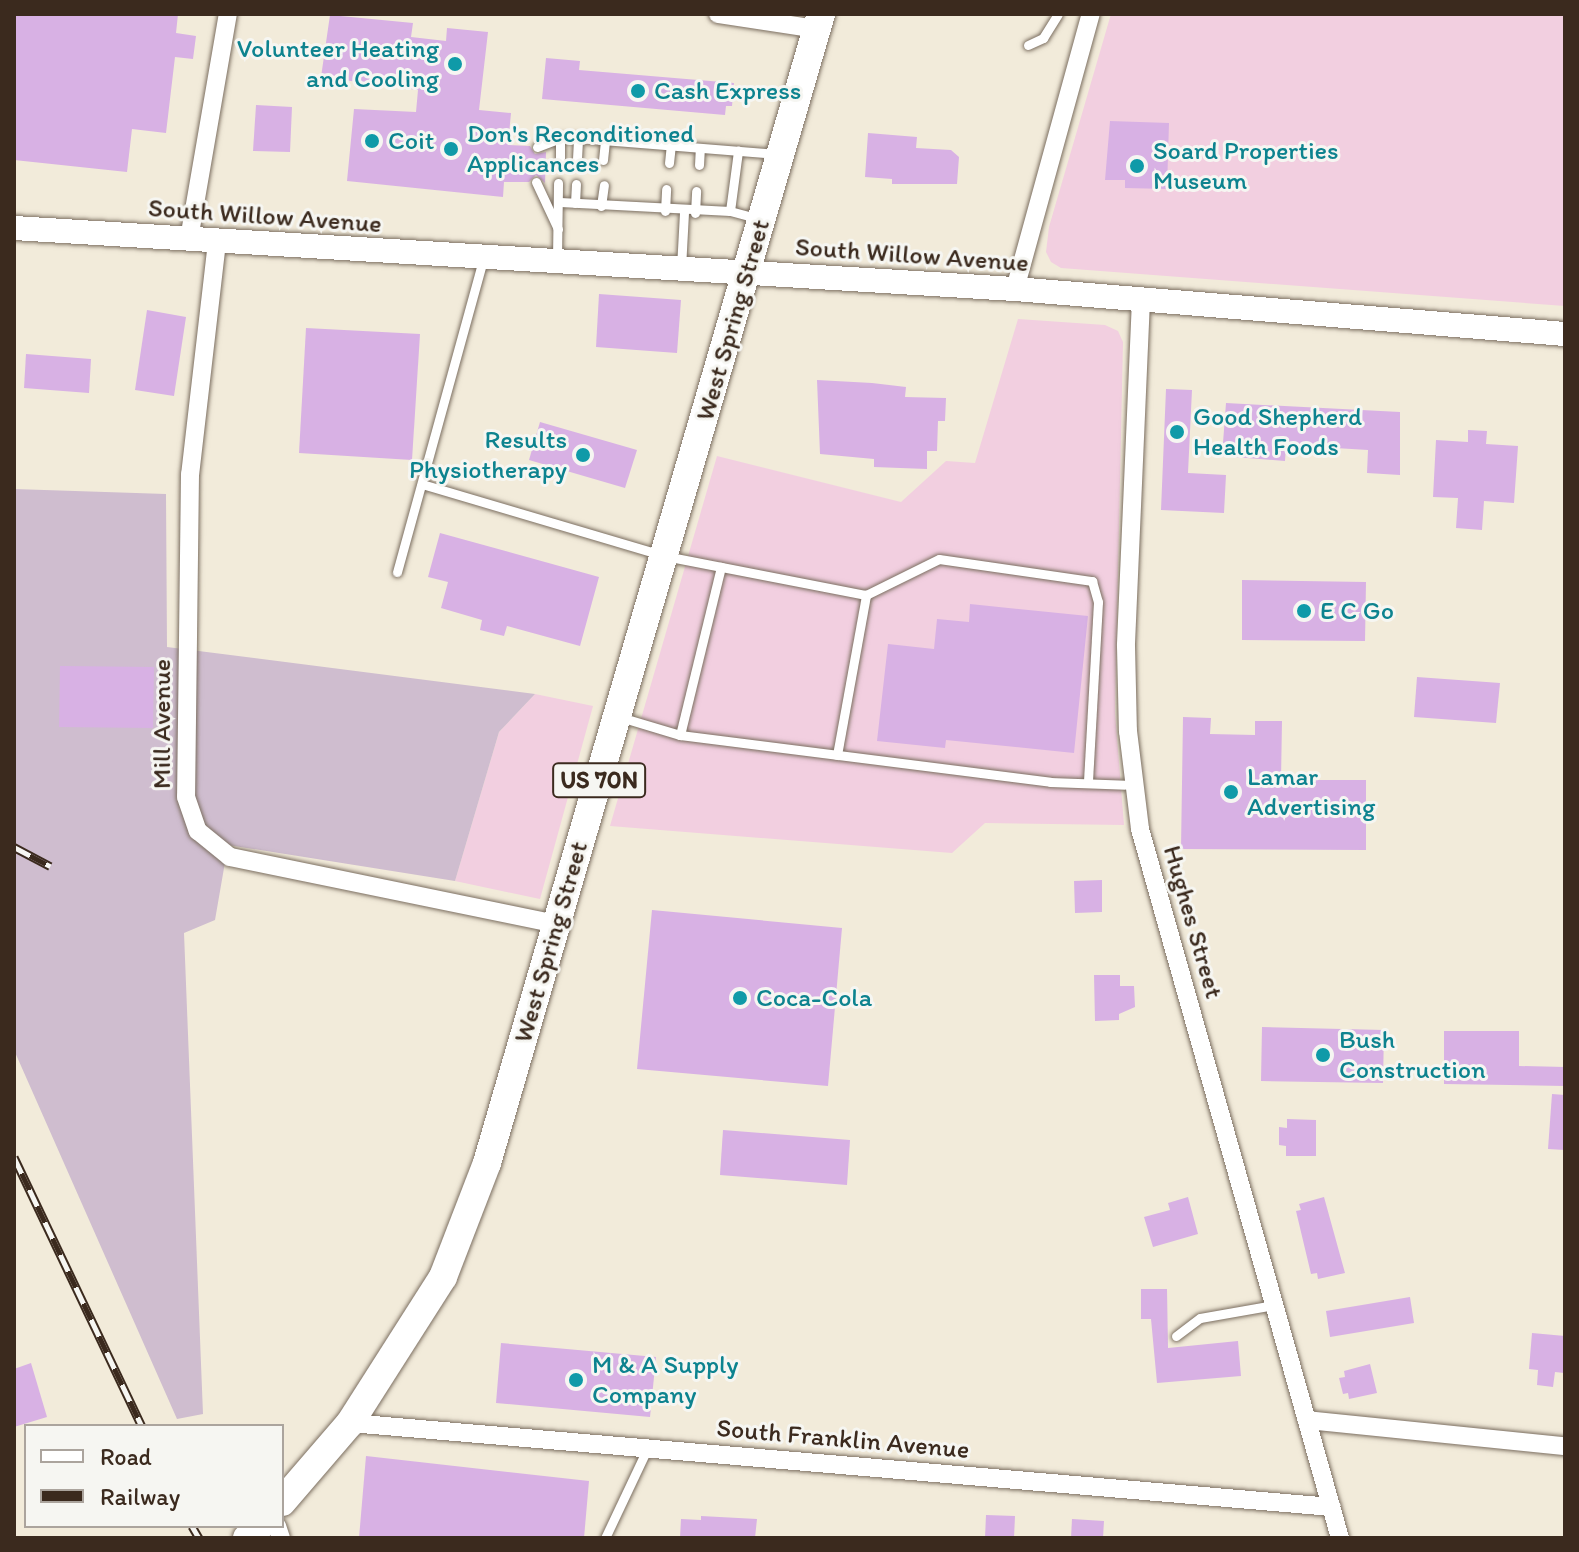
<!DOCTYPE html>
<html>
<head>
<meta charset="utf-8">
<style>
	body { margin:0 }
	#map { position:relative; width:1579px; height:1552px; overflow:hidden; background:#f2ebda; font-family:Itim,sans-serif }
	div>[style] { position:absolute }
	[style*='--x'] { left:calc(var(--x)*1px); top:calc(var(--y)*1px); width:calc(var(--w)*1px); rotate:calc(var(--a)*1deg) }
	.built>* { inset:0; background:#f2cfe0 }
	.industrial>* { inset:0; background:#cfbdcf }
	.building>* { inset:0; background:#d8b1e4 }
	.roads { filter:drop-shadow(0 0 2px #7b6e60) drop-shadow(0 0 2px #7b6e60) }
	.service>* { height:9px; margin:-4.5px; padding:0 4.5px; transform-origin:4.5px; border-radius:4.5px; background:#fff }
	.minor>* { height:18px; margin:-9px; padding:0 9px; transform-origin:9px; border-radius:9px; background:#fff }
	.secondary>* { height:24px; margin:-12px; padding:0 12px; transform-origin:12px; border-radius:12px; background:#fff }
	.primary>* { height:28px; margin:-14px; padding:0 14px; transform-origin:14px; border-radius:14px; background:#fff }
	.rail>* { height:9px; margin-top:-4.5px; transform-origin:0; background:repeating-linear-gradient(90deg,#f6f6f2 0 18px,#3b2a1e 0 36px); box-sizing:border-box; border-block:2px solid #3b2a1e }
	.dots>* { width:22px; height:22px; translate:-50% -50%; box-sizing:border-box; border:4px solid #f6f6f2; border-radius:50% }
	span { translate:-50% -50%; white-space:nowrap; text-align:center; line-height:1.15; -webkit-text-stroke:6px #f6f6f2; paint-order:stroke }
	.shield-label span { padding:2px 6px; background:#f6f6f2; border:2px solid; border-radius:6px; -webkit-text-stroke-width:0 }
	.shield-label { font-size:24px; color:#3b2a1e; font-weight:700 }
	.culture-label { font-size:26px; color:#0d838f }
	.right { translate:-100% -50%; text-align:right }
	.left { translate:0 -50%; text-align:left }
	.street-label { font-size:26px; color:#3b2a1e }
	.frame { position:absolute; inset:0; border:16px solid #3b2a1e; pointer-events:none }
	.legend { position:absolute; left:24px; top:1424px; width:260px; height:104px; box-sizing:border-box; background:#f6f6f2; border:2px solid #aba49d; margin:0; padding:10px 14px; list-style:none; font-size:24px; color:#3b2a1e }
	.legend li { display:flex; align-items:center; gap:16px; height:40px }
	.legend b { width:40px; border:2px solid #aba49d }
</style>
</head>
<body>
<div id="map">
	<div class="built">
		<i style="clip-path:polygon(1111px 14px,1565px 14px,1565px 306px,1061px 268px,1051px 262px,1046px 252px,1049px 227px)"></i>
		<i style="clip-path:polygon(1018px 319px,1105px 325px,1118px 331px,1123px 342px,1115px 712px,1124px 825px,985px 823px,952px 853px,610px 826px,717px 456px,901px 502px,946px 461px,975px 463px)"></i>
		<i style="clip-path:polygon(535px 694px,593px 706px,540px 899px,455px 881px,499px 732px)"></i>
	</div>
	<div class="industrial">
		<i style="clip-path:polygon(14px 489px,166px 494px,167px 647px,535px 694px,499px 732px,455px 881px,228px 845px,215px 920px,184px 933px,203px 1414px,177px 1419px,14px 1050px)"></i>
	</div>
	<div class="building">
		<i style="clip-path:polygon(14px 14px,178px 14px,176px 33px,196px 36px,193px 59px,175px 57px,166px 133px,132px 129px,127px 172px,14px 160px)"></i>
		<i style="clip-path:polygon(330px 15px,413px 23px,411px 37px,446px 41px,447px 28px,488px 32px,479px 110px,511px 113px,508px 145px,530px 146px,535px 154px,546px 152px,545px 183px,536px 175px,529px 182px,504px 182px,503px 197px,347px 181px,354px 109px,416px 112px,418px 90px,321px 77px)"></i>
		<i style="clip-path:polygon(546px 58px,580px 61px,579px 70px,734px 83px,732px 106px,726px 106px,725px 115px,542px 99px)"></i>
		<i style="clip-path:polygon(256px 105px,292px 107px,290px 152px,253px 151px)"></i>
		<i style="clip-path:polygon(1110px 121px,1169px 123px,1167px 189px,1125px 188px,1125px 180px,1105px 180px)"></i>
		<i style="clip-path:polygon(868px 133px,917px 137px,916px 148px,951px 150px,959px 157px,957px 184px,892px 184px,892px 179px,865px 177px)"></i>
		<i style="clip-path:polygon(599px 294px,681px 300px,677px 353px,596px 347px)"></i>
		<i style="clip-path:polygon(147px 310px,186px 317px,174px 396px,135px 390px)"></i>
		<i style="clip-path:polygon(306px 328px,420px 334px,412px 460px,299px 453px)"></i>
		<i style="clip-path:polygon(26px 354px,91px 359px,89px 393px,24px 388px)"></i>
		<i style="clip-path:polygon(817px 380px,872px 383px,906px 387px,905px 397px,946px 398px,945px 421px,938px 421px,937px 451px,927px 451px,927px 469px,874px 467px,874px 459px,820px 454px)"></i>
		<i style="clip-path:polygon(1166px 389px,1192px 390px,1188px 473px,1226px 475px,1224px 513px,1161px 510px)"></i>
		<i style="clip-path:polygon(1226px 403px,1400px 412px,1400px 475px,1367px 473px,1368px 450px,1286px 445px,1285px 461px,1222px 456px)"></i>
		<i style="clip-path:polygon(540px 422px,637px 450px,625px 488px,529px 460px)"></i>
		<i style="clip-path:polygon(1468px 430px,1487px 431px,1486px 444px,1518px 446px,1514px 503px,1484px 501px,1482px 530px,1456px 528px,1458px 498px,1433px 497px,1436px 440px,1468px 442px)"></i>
		<i style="clip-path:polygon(440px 533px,599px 577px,580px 646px,507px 626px,504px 636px,480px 630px,482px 620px,441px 608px,448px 582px,428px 577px)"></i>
		<i style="clip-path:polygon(1242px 580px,1366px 582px,1365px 641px,1242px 640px)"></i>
		<i style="clip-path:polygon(970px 604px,1088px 616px,1074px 753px,946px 740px,945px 748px,877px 741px,888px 644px,934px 649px,937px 619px,969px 622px)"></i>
		<i style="clip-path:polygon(60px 666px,154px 667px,153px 728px,59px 727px)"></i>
		<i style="clip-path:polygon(1417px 677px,1500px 683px,1496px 723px,1414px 717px)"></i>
		<i style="clip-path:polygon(1183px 717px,1211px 718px,1210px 734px,1255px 735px,1255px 721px,1282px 721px,1281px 780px,1366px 780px,1366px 850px,1181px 849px)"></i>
		<i style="clip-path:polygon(1102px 880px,1102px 912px,1075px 913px,1074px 881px)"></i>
		<i style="clip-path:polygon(652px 910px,842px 928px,828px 1086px,637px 1069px)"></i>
		<i style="clip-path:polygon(1094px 975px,1120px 975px,1120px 986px,1134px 986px,1135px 1007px,1119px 1014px,1119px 1020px,1095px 1021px)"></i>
		<i style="clip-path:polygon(1262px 1027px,1384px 1030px,1383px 1083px,1261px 1081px)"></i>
		<i style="clip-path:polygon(1444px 1031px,1519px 1031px,1519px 1066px,1565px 1067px,1565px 1086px,1444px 1084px)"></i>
		<i style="clip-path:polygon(1552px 1094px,1565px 1095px,1565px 1150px,1548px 1149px)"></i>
		<i style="clip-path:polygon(1287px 1119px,1316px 1120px,1316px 1156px,1286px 1156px,1286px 1146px,1279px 1145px,1279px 1127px,1287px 1128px)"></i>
		<i style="clip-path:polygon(723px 1130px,850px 1140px,847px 1185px,720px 1175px)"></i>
		<i style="clip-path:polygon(1188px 1197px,1198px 1234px,1153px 1247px,1144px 1217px,1170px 1210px,1168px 1203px)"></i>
		<i style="clip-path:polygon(1324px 1197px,1345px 1273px,1318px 1279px,1317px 1273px,1311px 1274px,1296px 1211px,1301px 1210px,1299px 1204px)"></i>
		<i style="clip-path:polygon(1141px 1289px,1167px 1289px,1168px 1348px,1238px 1341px,1241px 1376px,1157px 1383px,1151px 1319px,1141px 1319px)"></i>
		<i style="clip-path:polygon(1410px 1297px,1414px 1323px,1330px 1337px,1326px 1311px)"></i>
		<i style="clip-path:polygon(1532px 1333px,1565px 1336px,1564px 1373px,1555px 1372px,1553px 1387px,1537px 1385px,1538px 1370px,1529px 1369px)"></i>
		<i style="clip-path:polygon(501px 1343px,656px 1357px,650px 1417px,496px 1403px)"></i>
		<i style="clip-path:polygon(31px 1363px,47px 1417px,14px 1427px,14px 1369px)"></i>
		<i style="clip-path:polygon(1370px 1364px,1377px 1393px,1349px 1399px,1348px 1393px,1343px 1394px,1339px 1378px,1345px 1377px,1344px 1371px)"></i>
		<i style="clip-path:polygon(366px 1456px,589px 1481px,584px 1538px,359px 1538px)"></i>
		<i style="clip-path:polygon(986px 1515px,1015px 1516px,1014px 1538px,985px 1538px)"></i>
		<i style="clip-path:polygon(701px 1516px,757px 1519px,755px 1538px,680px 1538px,681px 1519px,701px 1520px)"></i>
		<i style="clip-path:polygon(1072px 1519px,1104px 1521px,1103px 1538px,1071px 1538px)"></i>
	</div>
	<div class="roads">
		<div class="service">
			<i style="--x:1028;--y:45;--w:17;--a:-25"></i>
			<i style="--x:1043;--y:38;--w:28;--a:-58"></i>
			<i style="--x:537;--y:147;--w:25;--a:-21"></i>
			<i style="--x:560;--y:158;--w:20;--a:-90"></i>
			<i style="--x:560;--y:138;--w:18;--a:0"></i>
			<i style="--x:578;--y:138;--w:200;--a:4.6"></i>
			<i style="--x:577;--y:159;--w:21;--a:-87"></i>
			<i style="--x:603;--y:160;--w:20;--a:-84"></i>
			<i style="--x:669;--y:163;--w:18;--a:-84"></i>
			<i style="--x:699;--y:165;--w:17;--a:-87"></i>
			<i style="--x:536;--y:182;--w:52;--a:64.9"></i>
			<i style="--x:560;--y:202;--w:170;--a:3"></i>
			<i style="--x:730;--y:211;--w:30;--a:15"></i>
			<i style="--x:575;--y:203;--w:19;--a:-87"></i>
			<i style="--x:601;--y:206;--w:21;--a:-82"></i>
			<i style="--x:665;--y:211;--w:22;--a:-87"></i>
			<i style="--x:730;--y:211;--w:61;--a:-82.4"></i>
			<i style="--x:695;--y:213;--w:22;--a:-87"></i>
			<i style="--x:557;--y:258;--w:75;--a:-89.2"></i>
			<i style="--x:681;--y:268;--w:56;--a:-86.9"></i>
			<i style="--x:422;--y:484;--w:253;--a:16.5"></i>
			<i style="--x:665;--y:556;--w:205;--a:11"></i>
			<i style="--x:866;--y:595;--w:81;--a:-26.3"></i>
			<i style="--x:939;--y:559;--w:155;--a:8.2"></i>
			<i style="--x:1092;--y:581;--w:22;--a:74"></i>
			<i style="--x:1098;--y:602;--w:181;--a:93.2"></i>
			<i style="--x:397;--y:572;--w:324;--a:-74.6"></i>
			<i style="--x:620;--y:717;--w:63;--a:16.7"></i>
			<i style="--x:680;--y:735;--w:373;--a:7.2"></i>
			<i style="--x:1050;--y:782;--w:85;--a:2"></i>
			<i style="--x:680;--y:735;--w:173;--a:-76.3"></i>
			<i style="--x:837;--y:755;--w:163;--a:-79.7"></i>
			<i style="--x:1176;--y:1336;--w:30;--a:-37"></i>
			<i style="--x:1200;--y:1318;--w:75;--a:-10"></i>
			<i style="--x:605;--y:1538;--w:98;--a:-64.7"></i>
		</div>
		<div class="minor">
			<i style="--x:718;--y:14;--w:100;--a:8.6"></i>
			<i style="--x:189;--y:239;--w:228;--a:-80.2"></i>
			<i style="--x:217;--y:242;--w:234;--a:96.6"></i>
			<i style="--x:190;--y:474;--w:323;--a:90.7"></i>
			<i style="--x:186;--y:797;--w:36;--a:71"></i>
			<i style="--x:198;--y:831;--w:41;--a:39.1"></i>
			<i style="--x:230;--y:857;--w:333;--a:11.6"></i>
			<i style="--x:1015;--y:289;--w:285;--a:-74.6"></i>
			<i style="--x:1141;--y:300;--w:346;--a:92.5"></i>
			<i style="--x:1126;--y:646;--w:85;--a:88.7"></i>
			<i style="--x:1128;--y:731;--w:99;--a:83"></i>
			<i style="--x:1140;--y:829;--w:737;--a:74.25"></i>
			<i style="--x:1307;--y:1420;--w:259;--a:5.8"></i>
			<i style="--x:350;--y:1423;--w:985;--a:4.89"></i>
			<i style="--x:277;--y:1526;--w:13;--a:72"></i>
		</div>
		<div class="secondary">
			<i style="--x:14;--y:228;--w:1003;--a:3.49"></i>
			<i style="--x:1015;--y:289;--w:552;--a:4.68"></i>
		</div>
		<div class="primary">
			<i style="--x:282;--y:1502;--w:104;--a:-49.3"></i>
			<i style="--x:350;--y:1423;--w:173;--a:-57.5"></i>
			<i style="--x:443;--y:1277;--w:122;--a:-68.9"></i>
			<i style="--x:487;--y:1163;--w:1197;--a:-73.79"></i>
			<i style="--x:247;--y:1538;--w:18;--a:-43"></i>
		</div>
	</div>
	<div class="rail">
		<i style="--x:14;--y:847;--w:41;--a:27.8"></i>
		<i style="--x:14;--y:1157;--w:298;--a:64.6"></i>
		<i style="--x:192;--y:1526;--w:14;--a:60"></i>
	</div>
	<div class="dots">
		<i style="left:455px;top:64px;background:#0f9aa8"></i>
		<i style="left:638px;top:91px;background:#0f9aa8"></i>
		<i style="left:372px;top:141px;background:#0f9aa8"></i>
		<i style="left:451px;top:149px;background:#0f9aa8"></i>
		<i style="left:1137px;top:166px;background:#0f9aa8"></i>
		<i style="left:1177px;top:432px;background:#0f9aa8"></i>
		<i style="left:583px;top:455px;background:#0f9aa8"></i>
		<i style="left:1304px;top:611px;background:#0f9aa8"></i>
		<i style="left:1231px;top:792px;background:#0f9aa8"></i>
		<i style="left:740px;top:998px;background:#0f9aa8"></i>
		<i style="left:1323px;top:1055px;background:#0f9aa8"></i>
		<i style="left:576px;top:1380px;background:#0f9aa8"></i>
	</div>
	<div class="shield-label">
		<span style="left:599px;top:780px">US 70N</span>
	</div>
	<div class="culture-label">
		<span class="right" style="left:439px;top:64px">Volunteer Heating<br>and Cooling</span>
		<span class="left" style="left:654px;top:91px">Cash Express</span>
		<span class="left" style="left:467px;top:149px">Don's Reconditioned<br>Applicances</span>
		<span class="left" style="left:388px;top:141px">Coit</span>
		<span class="left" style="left:1153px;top:166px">Soard Properties<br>Museum</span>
		<span class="left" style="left:1193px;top:432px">Good Shepherd<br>Health Foods</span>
		<span class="right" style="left:567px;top:455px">Results<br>Physiotherapy</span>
		<span class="left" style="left:1320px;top:611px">E C Go</span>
		<span class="left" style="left:1247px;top:792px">Lamar<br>Advertising</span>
		<span class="left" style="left:756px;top:998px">Coca-Cola</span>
		<span class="left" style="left:1339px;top:1055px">Bush<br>Construction</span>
		<span class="left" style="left:592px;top:1380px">M &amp; A Supply<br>Company</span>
	</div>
	<div class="street-label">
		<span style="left:265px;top:216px;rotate:4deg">South Willow Avenue</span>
		<span style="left:912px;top:255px;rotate:4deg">South Willow Avenue</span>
		<span style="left:733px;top:320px;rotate:-74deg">West Spring Street</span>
		<span style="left:162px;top:724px;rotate:-90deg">Mill Avenue</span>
		<span style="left:1193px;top:922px;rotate:74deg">Hughes Street</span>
		<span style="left:551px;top:942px;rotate:-74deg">West Spring Street</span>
		<span style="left:843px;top:1439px;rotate:5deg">South Franklin Avenue</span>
	</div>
	<div class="frame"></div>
	<ul class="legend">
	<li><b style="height:10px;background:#fff"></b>Road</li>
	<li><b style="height:10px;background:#3b2a1e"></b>Railway</li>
	</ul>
</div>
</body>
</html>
